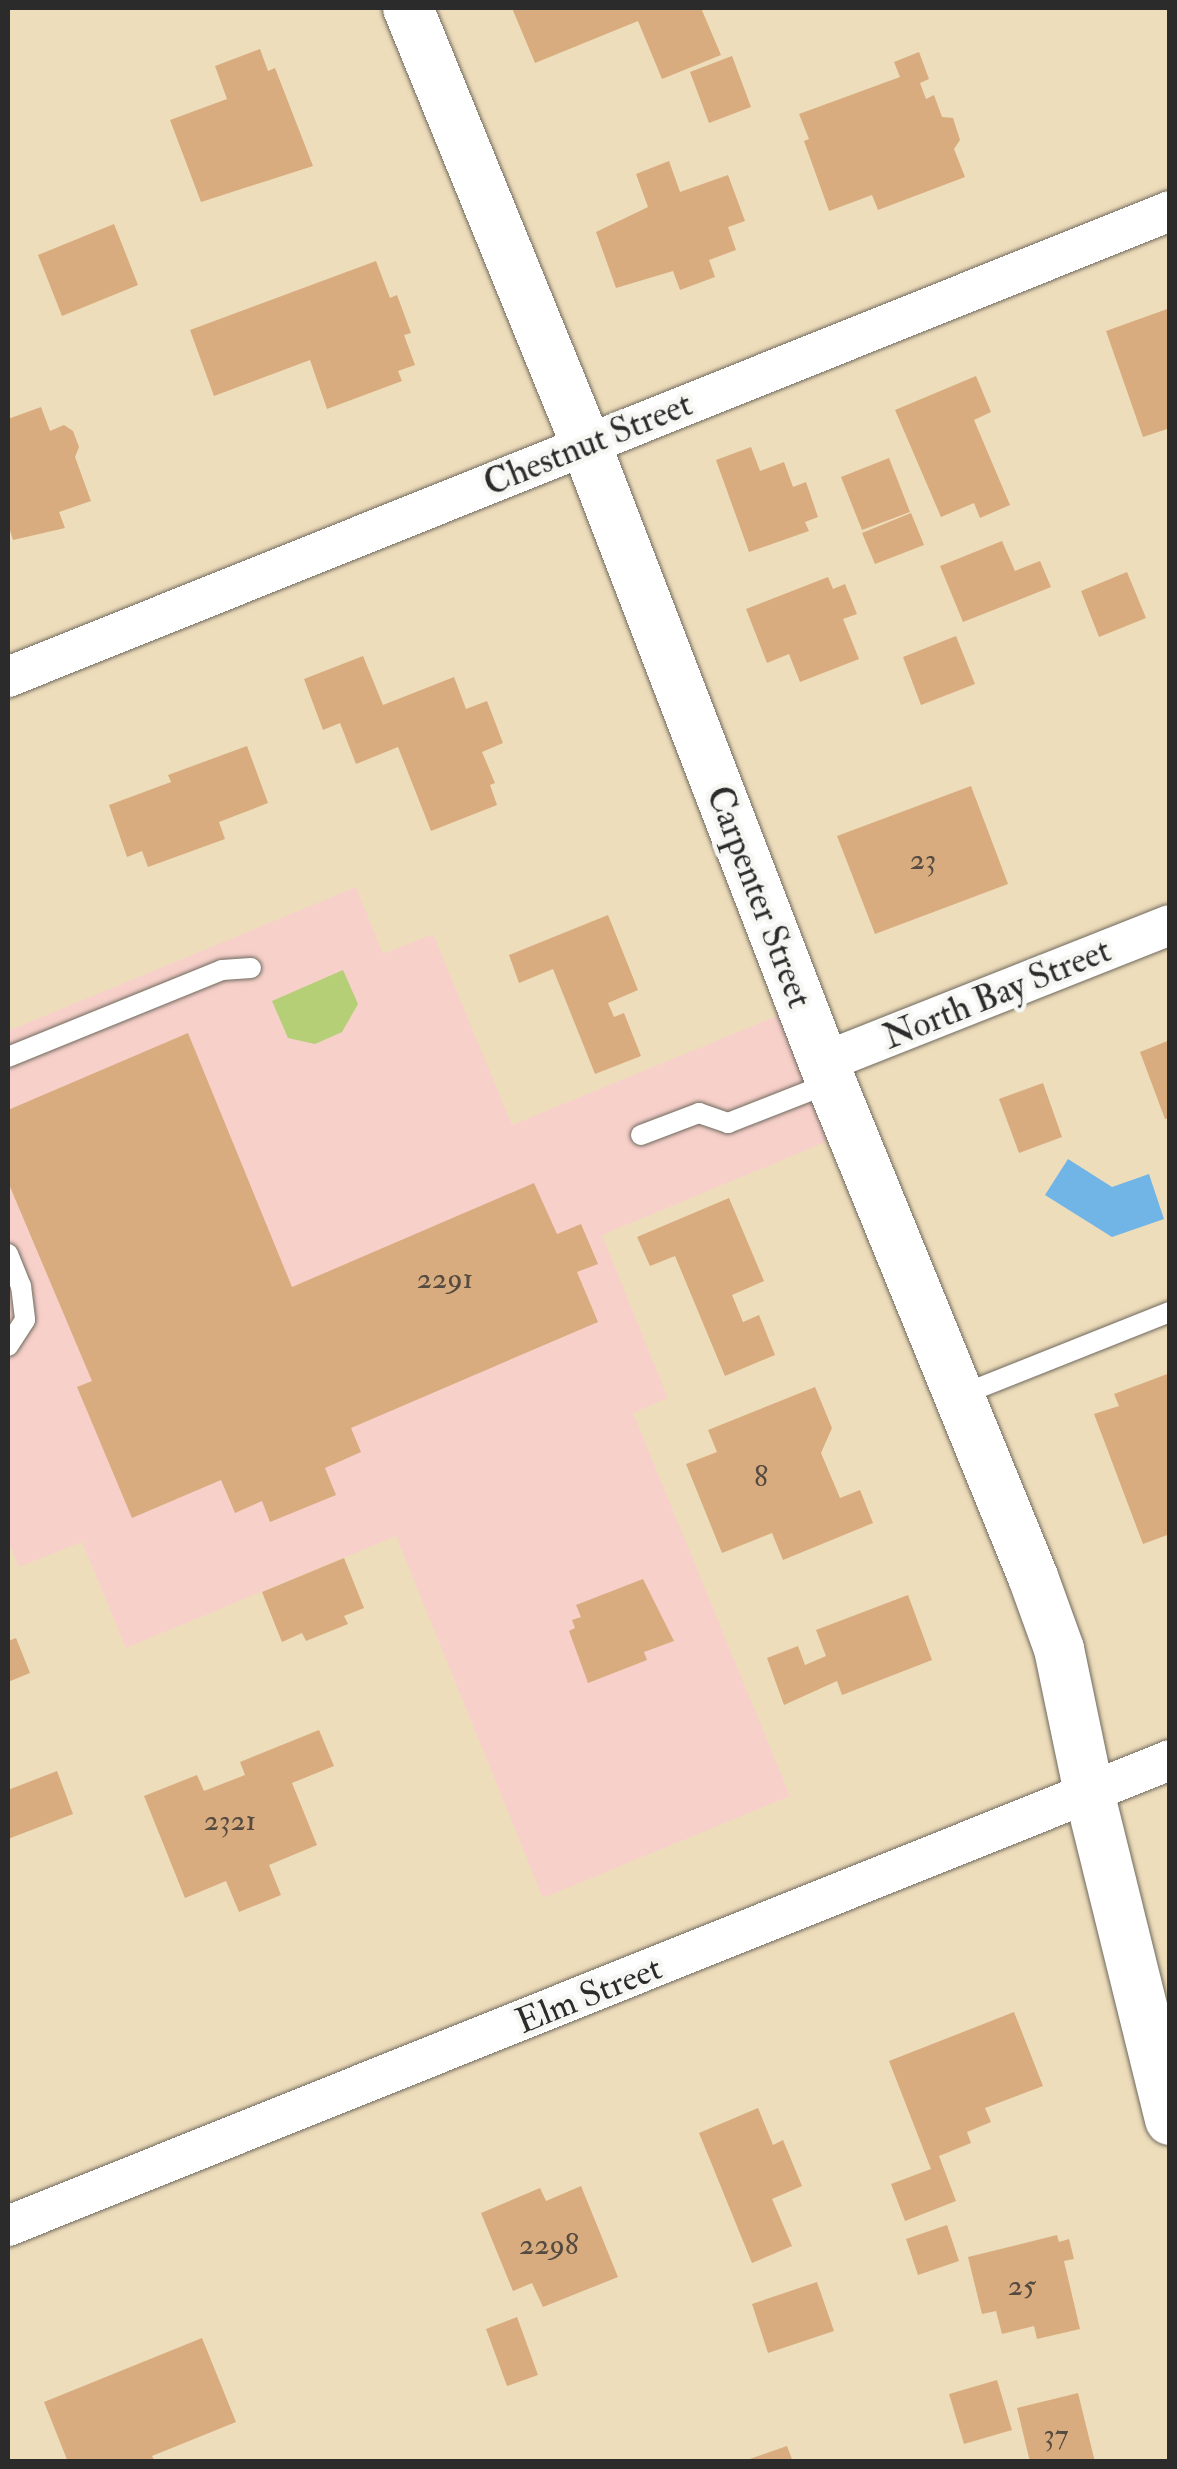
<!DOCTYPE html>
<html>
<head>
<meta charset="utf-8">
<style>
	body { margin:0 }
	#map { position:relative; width:1177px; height:2469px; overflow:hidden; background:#edb; font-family:"IM FELL Double Pica",serif }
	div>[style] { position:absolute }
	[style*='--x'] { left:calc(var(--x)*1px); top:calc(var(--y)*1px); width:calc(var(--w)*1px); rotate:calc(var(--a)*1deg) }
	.built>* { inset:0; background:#f7d0ca }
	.green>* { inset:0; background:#b4cf75 }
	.water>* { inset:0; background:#71b4e6 }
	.building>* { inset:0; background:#d8ac7f }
	.roads { filter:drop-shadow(0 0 2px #6f695d) drop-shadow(0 0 2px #6f695d) }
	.service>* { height:20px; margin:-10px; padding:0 10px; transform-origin:10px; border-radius:10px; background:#fff }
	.minor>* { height:40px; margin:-20px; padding:0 20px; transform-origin:20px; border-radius:20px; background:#fff }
	.tertiary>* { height:50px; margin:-25px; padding:0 25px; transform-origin:25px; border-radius:25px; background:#fff }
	span { translate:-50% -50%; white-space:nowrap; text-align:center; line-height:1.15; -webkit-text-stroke:9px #f6f6f2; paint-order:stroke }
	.number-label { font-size:30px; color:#564b40 }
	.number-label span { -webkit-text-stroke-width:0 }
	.street-label { font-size:35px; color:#2b2b2b }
	.frame { position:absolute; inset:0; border:10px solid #2b2b2b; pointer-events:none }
</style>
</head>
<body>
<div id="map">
	<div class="built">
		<i style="clip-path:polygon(356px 887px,383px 954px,433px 934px,512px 1125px,801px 1006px,852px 1131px,602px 1235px,668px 1398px,633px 1413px,790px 1796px,543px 1898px,396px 1536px,126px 1648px,82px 1542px,19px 1567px,8px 1540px,8px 1031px)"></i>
	</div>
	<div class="green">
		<i style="clip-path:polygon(343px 970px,358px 1004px,342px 1032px,315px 1044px,288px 1038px,272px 1001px)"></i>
	</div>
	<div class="water">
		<i style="clip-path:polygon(1068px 1159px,1112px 1187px,1149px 1174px,1164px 1219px,1112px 1237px,1045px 1195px)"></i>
	</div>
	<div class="building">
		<i style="clip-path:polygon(512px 8px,701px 8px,721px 55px,662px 79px,638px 21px,535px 63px)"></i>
		<i style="clip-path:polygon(260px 49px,268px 71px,275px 68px,313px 166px,201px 202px,170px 120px,227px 99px,215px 66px)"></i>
		<i style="clip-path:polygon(919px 52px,929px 79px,920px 83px,926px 99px,934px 95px,942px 117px,953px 118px,960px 140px,954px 149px,965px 177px,878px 210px,872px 195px,829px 211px,804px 141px,809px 139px,799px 114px,900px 77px,894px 62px)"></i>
		<i style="clip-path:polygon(732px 56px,751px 107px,709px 123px,690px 72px)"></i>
		<i style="clip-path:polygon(669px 161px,680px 192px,728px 175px,745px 221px,728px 227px,736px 250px,709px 260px,715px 277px,680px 290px,673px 271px,616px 288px,596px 232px,648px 207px,636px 174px)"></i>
		<i style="clip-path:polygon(114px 224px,138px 285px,62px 316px,38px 255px)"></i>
		<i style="clip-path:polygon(376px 261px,390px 298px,397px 295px,411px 333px,404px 335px,415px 365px,398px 371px,402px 381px,327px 409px,310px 360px,214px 396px,190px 330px)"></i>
		<i style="clip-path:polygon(1170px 308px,1170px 428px,1143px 437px,1106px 331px)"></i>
		<i style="clip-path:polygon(976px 376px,991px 412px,974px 420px,1010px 505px,980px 518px,974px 503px,941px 517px,895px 410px)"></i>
		<i style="clip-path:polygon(41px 407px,50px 431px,64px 425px,73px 431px,79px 447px,75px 457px,91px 501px,59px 512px,65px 528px,13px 540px,8px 524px,8px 419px)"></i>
		<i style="clip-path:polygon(751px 447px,760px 471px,784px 462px,793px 487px,806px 482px,818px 517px,805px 522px,809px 531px,749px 552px,716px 460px)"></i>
		<i style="clip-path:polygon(889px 458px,910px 512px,862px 530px,841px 477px)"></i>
		<i style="clip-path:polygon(911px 513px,924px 545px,875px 564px,862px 533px)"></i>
		<i style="clip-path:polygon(1002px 541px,1015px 571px,1040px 561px,1051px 587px,963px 622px,940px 566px)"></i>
		<i style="clip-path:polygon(1127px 572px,1146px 618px,1099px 637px,1081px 591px)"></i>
		<i style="clip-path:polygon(828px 577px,833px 589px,845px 584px,857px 614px,843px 619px,859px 659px,800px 682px,789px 654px,767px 663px,746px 609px)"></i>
		<i style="clip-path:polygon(956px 636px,975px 684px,921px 705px,903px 657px)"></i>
		<i style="clip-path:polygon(363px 656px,383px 705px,454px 677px,466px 709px,487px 701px,503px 743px,482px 752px,495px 783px,490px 785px,497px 805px,431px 831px,398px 747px,356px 764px,340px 723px,323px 730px,304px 679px)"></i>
		<i style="clip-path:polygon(247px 746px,268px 803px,219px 822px,225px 839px,148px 867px,142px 851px,127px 857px,109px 805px,171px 782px,168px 775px)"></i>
		<i style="clip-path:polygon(971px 786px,1008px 884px,875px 934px,837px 836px)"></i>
		<i style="clip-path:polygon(608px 915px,638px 990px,608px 1003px,614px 1017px,624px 1013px,641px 1056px,595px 1074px,553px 969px,519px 983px,509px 955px)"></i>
		<i style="clip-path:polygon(188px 1033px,292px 1287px,534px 1183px,557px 1234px,581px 1224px,598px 1264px,577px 1272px,598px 1322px,351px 1428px,361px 1452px,325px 1468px,336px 1495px,270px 1522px,262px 1501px,235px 1513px,221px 1480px,132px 1518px,77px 1387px,92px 1381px,8px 1182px,8px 1110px)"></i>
		<i style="clip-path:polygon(1170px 1040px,1170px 1118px,1165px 1119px,1140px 1052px)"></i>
		<i style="clip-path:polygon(1043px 1083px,1062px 1137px,1019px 1153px,999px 1099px)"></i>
		<i style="clip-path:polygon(729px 1198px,764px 1281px,732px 1295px,743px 1322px,759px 1315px,775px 1355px,725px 1376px,675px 1256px,650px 1266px,637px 1237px)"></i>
		<i style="clip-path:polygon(1170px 1373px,1170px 1534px,1143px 1544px,1094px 1414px,1119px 1406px,1114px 1394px)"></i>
		<i style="clip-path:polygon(815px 1387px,832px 1428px,821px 1453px,840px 1498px,860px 1490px,873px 1523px,783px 1560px,772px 1533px,722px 1553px,686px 1464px,717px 1452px,708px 1430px)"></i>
		<i style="clip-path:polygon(344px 1558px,364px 1608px,344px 1616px,348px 1624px,306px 1641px,302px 1633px,282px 1642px,262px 1592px)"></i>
		<i style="clip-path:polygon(643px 1579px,674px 1641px,644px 1652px,647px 1660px,588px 1683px,569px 1631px,575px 1628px,572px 1620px,581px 1617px,576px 1605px)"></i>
		<i style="clip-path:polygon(908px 1595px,932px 1660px,842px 1695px,837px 1681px,784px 1705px,767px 1658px,798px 1646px,805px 1665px,826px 1656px,816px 1630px)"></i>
		<i style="clip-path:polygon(16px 1638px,30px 1673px,8px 1682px,8px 1641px)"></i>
		<i style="clip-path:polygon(319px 1730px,334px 1766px,292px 1783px,317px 1845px,269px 1865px,281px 1895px,239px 1912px,226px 1881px,185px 1898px,144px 1796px,197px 1775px,204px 1791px,245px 1775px,240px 1762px)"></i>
		<i style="clip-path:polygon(57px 1771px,73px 1814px,8px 1839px,8px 1790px)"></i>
		<i style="clip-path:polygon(1014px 2012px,1043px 2086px,985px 2108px,991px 2122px,967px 2132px,971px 2143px,939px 2156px,956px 2201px,905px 2221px,891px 2184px,931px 2169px,889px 2061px)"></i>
		<i style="clip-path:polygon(758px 2108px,773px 2145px,783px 2140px,802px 2186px,772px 2199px,792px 2246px,752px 2263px,699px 2133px)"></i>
		<i style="clip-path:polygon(581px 2186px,618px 2277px,543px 2307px,532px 2283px,513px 2291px,481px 2213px,540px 2188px,546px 2201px)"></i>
		<i style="clip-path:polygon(947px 2225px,959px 2261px,918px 2275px,906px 2239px)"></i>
		<i style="clip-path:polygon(1057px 2235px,1059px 2242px,1069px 2239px,1074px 2259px,1064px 2261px,1080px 2329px,1037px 2339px,1034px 2326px,1002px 2334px,996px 2311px,982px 2314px,968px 2257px)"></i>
		<i style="clip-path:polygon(817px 2282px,834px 2331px,768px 2353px,752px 2304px)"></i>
		<i style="clip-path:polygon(517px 2317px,538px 2375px,507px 2386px,486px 2329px)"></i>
		<i style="clip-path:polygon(202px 2338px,236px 2422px,152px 2456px,155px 2462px,68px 2462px,44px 2402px)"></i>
		<i style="clip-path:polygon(997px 2380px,1012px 2430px,964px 2444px,949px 2394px)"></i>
		<i style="clip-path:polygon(1078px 2393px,1095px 2462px,1030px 2462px,1017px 2408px)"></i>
		<i style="clip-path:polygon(787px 2446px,793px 2462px,744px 2462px,744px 2461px)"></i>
	</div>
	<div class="roads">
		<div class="service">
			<i style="--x:8;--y:1057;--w:231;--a:-22.1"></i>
			<i style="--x:222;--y:970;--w:29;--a:-4"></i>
			<i style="--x:641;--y:1135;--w:62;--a:-20.8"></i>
			<i style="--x:699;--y:1113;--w:31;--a:19"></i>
			<i style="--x:728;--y:1123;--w:110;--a:-21.4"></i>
			<i style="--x:8;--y:1254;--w:35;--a:68"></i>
			<i style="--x:21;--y:1286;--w:34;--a:83"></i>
			<i style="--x:25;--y:1320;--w:31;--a:123"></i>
			<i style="--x:961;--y:1395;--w:225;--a:-21.7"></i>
		</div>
		<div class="minor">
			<i style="--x:8;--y:677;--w:1252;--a:-21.85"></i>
			<i style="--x:824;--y:1062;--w:372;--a:-21.6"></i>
			<i style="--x:8;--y:2226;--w:1252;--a:-21.85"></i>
		</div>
		<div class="tertiary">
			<i style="--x:408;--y:8;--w:472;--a:67.8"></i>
			<i style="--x:586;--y:445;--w:682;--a:68.96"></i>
			<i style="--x:831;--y:1082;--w:535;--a:67.8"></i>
			<i style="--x:1033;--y:1577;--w:77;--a:70.1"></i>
			<i style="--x:1059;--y:1649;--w:146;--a:78.2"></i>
			<i style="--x:1089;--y:1792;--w:338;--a:76.1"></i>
		</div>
	</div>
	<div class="number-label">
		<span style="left:923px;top:860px">23</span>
		<span style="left:445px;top:1279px">2291</span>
		<span style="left:761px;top:1477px">8</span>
		<span style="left:230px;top:1821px">2321</span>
		<span style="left:549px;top:2245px">2298</span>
		<span style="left:1022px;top:2286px">25</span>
		<span style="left:1056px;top:2435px">37</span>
	</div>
	<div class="street-label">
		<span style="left:588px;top:444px;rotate:-22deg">Chestnut Street</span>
		<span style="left:759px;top:897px;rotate:69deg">Carpenter Street</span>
		<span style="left:997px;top:994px;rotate:-22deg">North Bay Street</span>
		<span style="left:589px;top:1995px;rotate:-22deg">Elm Street</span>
	</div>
	<div class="frame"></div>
</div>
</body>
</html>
